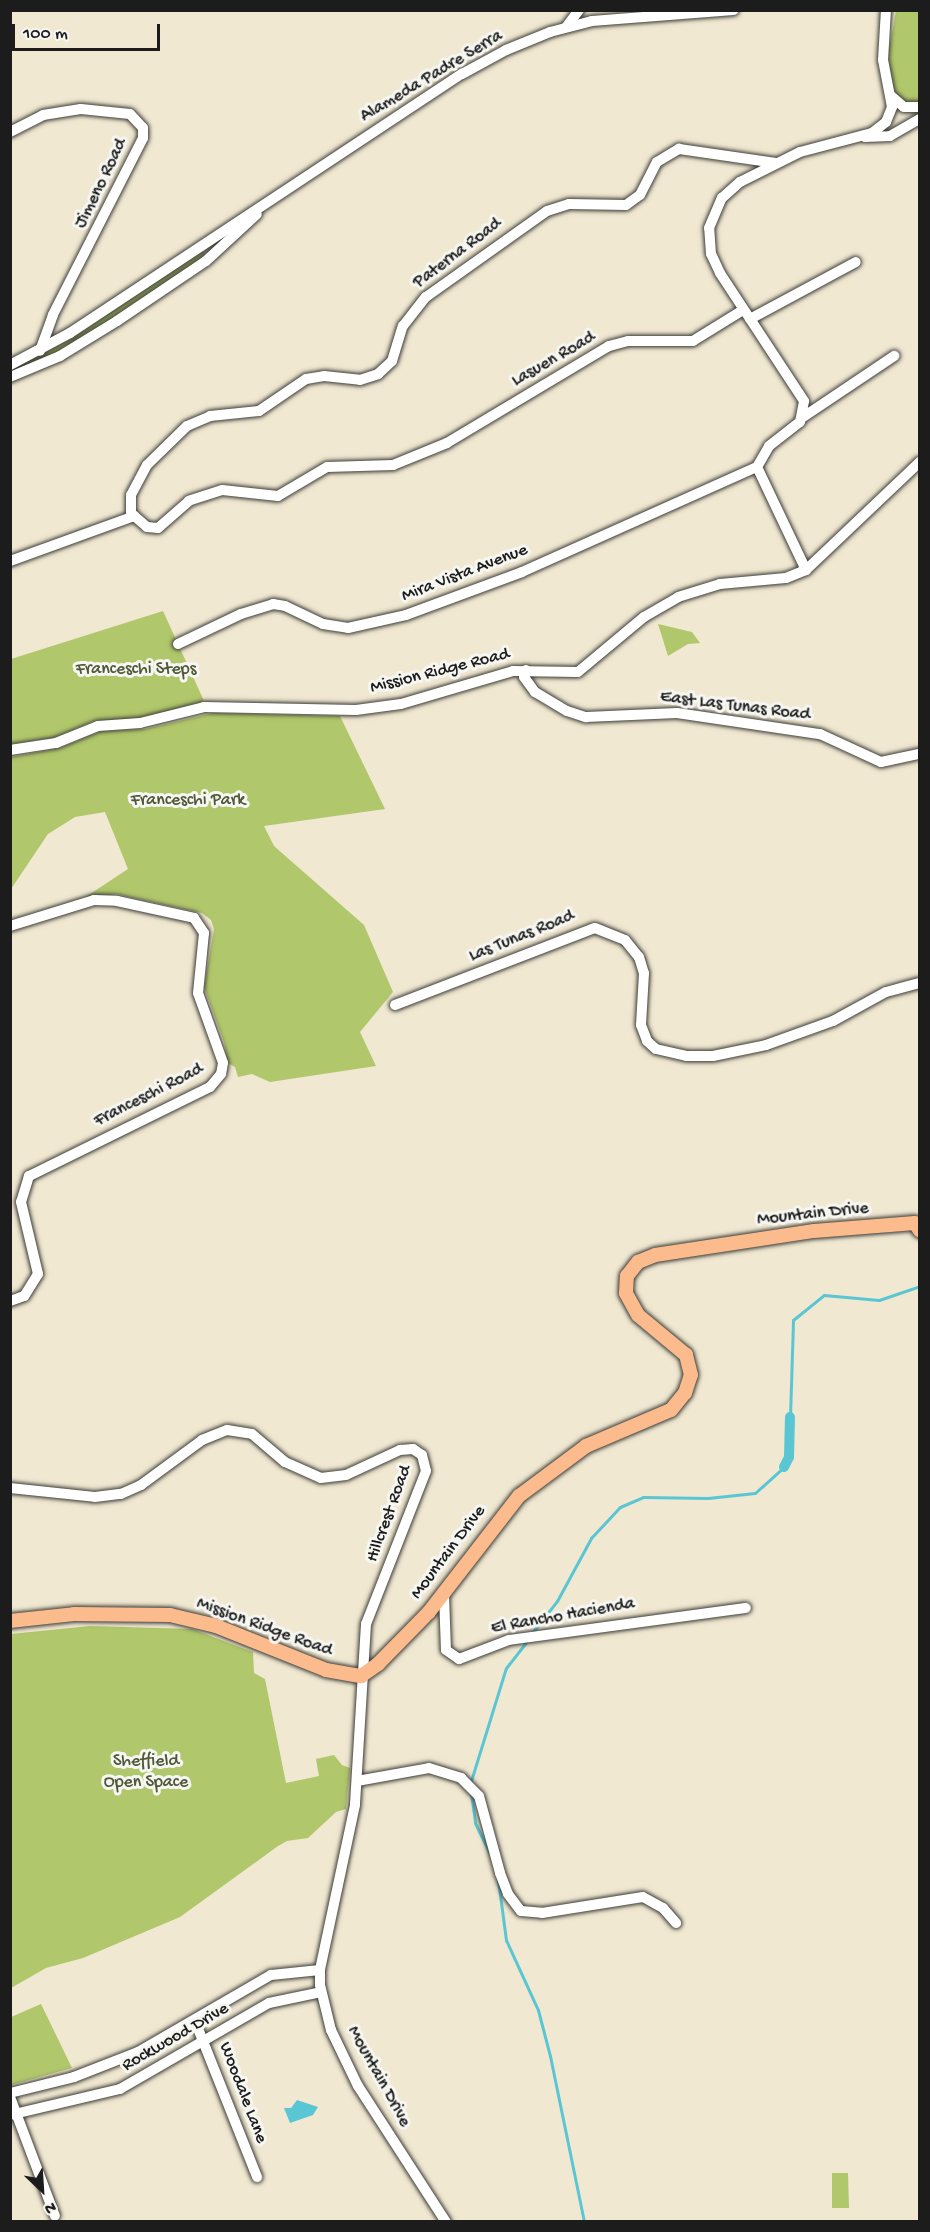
<!DOCTYPE html>
<html>
<head>
<meta charset="utf-8">
<style>
	body { margin:0 }
	#map { position:relative; width:930px; height:2232px; overflow:hidden; background:#f0e8d1; font-family:"Gochi Hand",sans-serif }
	div>[style] { position:absolute }
	[style*='--x'] { left:calc(var(--x)*1px); top:calc(var(--y)*1px); width:calc(var(--w)*1px); rotate:calc(var(--a)*1deg) }
	.green>* { inset:0; background:#b1c76b }
	.water>* { inset:0; background:#5ac6d3 }
	.stream>* { height:3px; margin:-1.5px; padding:0 1.5px; transform-origin:1.5px; border-radius:1.5px; background:#5ac6d3 }
	.canal>* { height:10px; margin:-5px; padding:0 5px; transform-origin:5px; border-radius:5px; background:#5ac6d3 }
	.roads { filter:drop-shadow(0 0 2px #3c3b37) drop-shadow(0 0 2px #3c3b37) }
	.minor>* { height:10px; margin:-5px; padding:0 5px; transform-origin:5px; border-radius:5px; background:#fff }
	.major>* { height:14px; margin:-7px; padding:0 7px; transform-origin:7px; border-radius:7px; background:#fbbb8c }
	span { translate:-50% -50%; white-space:nowrap; text-align:center; line-height:1.15; -webkit-text-stroke:6px #f6f6f2; paint-order:stroke }
	.street-label { font-size:18px; color:#1c1c1c }
	.park-label { font-size:18px; color:#505838 }
	.frame { position:absolute; inset:0; border:12px solid #1c1c1c; pointer-events:none }
	.north { position:absolute; left:12px; top:2160px; width:60px; height:60px; -webkit-text-stroke:4px #f6f6f2; paint-order:stroke; rotate:155deg; font-size:16px; font-weight:700; line-height:24px; text-align:center; color:#1c1c1c }
	.north::after { content:''; display:block; margin:auto; width:21px; height:27px; background:#1c1c1c; clip-path:polygon(50% 0,100% 100%,50% 72%,0 100%) }
	.scale { position:absolute; left:12px; top:24px; width:148px; height:27px; box-sizing:border-box; border:3px solid #1c1c1c; border-top:0; padding-left:8px; font-size:18px; line-height:21px; white-space:nowrap; color:#1c1c1c; -webkit-text-stroke:4px #f6f6f2; paint-order:stroke }
</style>
</head>
<body>
<div id="map">
	<div class="green">
		<i style="clip-path:polygon(896px 11px,919px 11px,919px 102px,909px 103px,898px 97px,890px 80px,889px 50px)"></i>
		<i style="clip-path:polygon(202px 250px,206px 256px,87px 337px,11px 374px,11px 368px)"></i>
		<i style="clip-path:polygon(163px 611px,204px 701px,145px 718px,94px 721px,53px 738px,11px 744px,11px 659px)"></i>
		<i style="clip-path:polygon(658px 624px,692px 632px,700px 643px,688px 644px,668px 656px)"></i>
		<i style="clip-path:polygon(213px 713px,340px 716px,385px 809px,264px 826px,274px 846px,364px 925px,393px 992px,360px 1032px,376px 1066px,270px 1082px,252px 1074px,238px 1077px,235px 1067px,228px 1063px,224px 1042px,204px 987px,214px 929px,211px 920px,202px 913px,116px 894px,81px 900px,128px 869px,105px 812px,75px 817px,48px 834px,11px 889px,11px 757px,60px 748px,102px 731px,145px 729px)"></i>
		<i style="clip-path:polygon(90px 1626px,192px 1629px,253px 1652px,254px 1673px,265px 1679px,286px 1783px,319px 1776px,316px 1759px,334px 1755px,342px 1765px,350px 1768px,346px 1809px,336px 1812px,308px 1838px,287px 1841px,278px 1846px,180px 1917px,83px 1958px,46px 1968px,11px 1988px,11px 1634px)"></i>
		<i style="clip-path:polygon(41px 2004px,72px 2068px,11px 2085px,11px 2017px)"></i>
		<i style="clip-path:polygon(832px 2173px,848px 2173px,849px 2208px,832px 2208px)"></i>
	</div>
	<div class="water">
		<i style="clip-path:polygon(297px 2100px,318px 2107px,313px 2115px,290px 2123px,284px 2108px,291px 2108px)"></i>
	</div>
	<div class="stream">
		<i style="--x:790;--y:1417;--w:97;--a:-88.2"></i>
		<i style="--x:793;--y:1320;--w:40;--a:-39"></i>
		<i style="--x:824;--y:1295;--w:55;--a:5.2"></i>
		<i style="--x:879;--y:1300;--w:43;--a:-18.9"></i>
		<i style="--x:532;--y:1633;--w:41;--a:-52"></i>
		<i style="--x:557;--y:1601;--w:72;--a:-61.6"></i>
		<i style="--x:591;--y:1538;--w:42;--a:-46.9"></i>
		<i style="--x:620;--y:1507;--w:25;--a:-23"></i>
		<i style="--x:643;--y:1497;--w:65;--a:0.9"></i>
		<i style="--x:708;--y:1498;--w:47;--a:-6.1"></i>
		<i style="--x:755;--y:1493;--w:39;--a:-42"></i>
		<i style="--x:470;--y:1784;--w:121;--a:-72.8"></i>
		<i style="--x:506;--y:1668;--w:34;--a:-52"></i>
		<i style="--x:471;--y:1793;--w:30;--a:82"></i>
		<i style="--x:475;--y:1823;--w:34;--a:64"></i>
		<i style="--x:498;--y:1880;--w:61;--a:82.4"></i>
		<i style="--x:506;--y:1940;--w:77;--a:65.4"></i>
		<i style="--x:538;--y:2010;--w:48;--a:75.4"></i>
		<i style="--x:550;--y:2056;--w:169;--a:78.4"></i>
	</div>
	<div class="canal">
		<i style="--x:784;--y:1467;--w:11;--a:-63"></i>
		<i style="--x:789;--y:1457;--w:40;--a:-88.6"></i>
	</div>
	<div class="roads">
		<div class="minor">
			<i style="--x:567;--y:26;--w:20;--a:-53"></i>
			<i style="--x:890;--y:95;--w:18;--a:41"></i>
			<i style="--x:904;--y:107;--w:16;--a:0"></i>
			<i style="--x:10;--y:132;--w:37;--a:-27"></i>
			<i style="--x:43;--y:115;--w:38;--a:-9"></i>
			<i style="--x:81;--y:109;--w:49;--a:5.8"></i>
			<i style="--x:130;--y:114;--w:19;--a:47"></i>
			<i style="--x:143;--y:128;--w:10;--a:90"></i>
			<i style="--x:143;--y:138;--w:199;--a:117"></i>
			<i style="--x:53;--y:315;--w:38;--a:110"></i>
			<i style="--x:865;--y:137;--w:25;--a:-2"></i>
			<i style="--x:890;--y:136;--w:34;--a:-30"></i>
			<i style="--x:743;--y:310;--w:59;--a:148.2"></i>
			<i style="--x:693;--y:341;--w:65;--a:180"></i>
			<i style="--x:628;--y:341;--w:20;--a:165"></i>
			<i style="--x:609;--y:346;--w:189;--a:149.1"></i>
			<i style="--x:447;--y:443;--w:58;--a:157.8"></i>
			<i style="--x:393;--y:465;--w:66;--a:178.3"></i>
			<i style="--x:327;--y:467;--w:57;--a:149.4"></i>
			<i style="--x:278;--y:496;--w:56;--a:-173.9"></i>
			<i style="--x:222;--y:490;--w:35;--a:162"></i>
			<i style="--x:189;--y:501;--w:41;--a:138.9"></i>
			<i style="--x:158;--y:528;--w:11;--a:-175"></i>
			<i style="--x:147;--y:527;--w:21;--a:-139"></i>
			<i style="--x:131;--y:513;--w:18;--a:-90"></i>
			<i style="--x:131;--y:495;--w:34;--a:-62"></i>
			<i style="--x:147;--y:465;--w:56;--a:-44.3"></i>
			<i style="--x:187;--y:426;--w:25;--a:-23"></i>
			<i style="--x:210;--y:416;--w:49;--a:-5.8"></i>
			<i style="--x:259;--y:411;--w:57;--a:-34.2"></i>
			<i style="--x:306;--y:379;--w:18;--a:-9"></i>
			<i style="--x:324;--y:376;--w:36;--a:6"></i>
			<i style="--x:360;--y:380;--w:19;--a:-18"></i>
			<i style="--x:378;--y:374;--w:19;--a:-43"></i>
			<i style="--x:392;--y:361;--w:37;--a:-73"></i>
			<i style="--x:403;--y:326;--w:37;--a:-52"></i>
			<i style="--x:426;--y:297;--w:148;--a:-35.4"></i>
			<i style="--x:547;--y:211;--w:23;--a:-18"></i>
			<i style="--x:569;--y:204;--w:57;--a:1"></i>
			<i style="--x:626;--y:205;--w:17;--a:-36"></i>
			<i style="--x:640;--y:195;--w:37;--a:-63"></i>
			<i style="--x:657;--y:162;--w:26;--a:-31"></i>
			<i style="--x:679;--y:149;--w:98;--a:8.2"></i>
			<i style="--x:750;--y:319;--w:120;--a:-28.3"></i>
			<i style="--x:10;--y:365;--w:68;--a:-28.1"></i>
			<i style="--x:70;--y:333;--w:470;--a:-33.5"></i>
			<i style="--x:462;--y:74;--w:50;--a:-28.6"></i>
			<i style="--x:506;--y:50;--w:48;--a:-22.2"></i>
			<i style="--x:550;--y:32;--w:43;--a:-14.7"></i>
			<i style="--x:592;--y:21;--w:142;--a:-4.4"></i>
			<i style="--x:10;--y:377;--w:54;--a:-22.8"></i>
			<i style="--x:60;--y:356;--w:67;--a:-31.6"></i>
			<i style="--x:117;--y:321;--w:107;--a:-34"></i>
			<i style="--x:206;--y:261;--w:69;--a:-42.7"></i>
			<i style="--x:803;--y:417;--w:110;--a:-33.8"></i>
			<i style="--x:10;--y:561;--w:132;--a:-19.9"></i>
			<i style="--x:806;--y:570;--w:114;--a:-115.4"></i>
			<i style="--x:757;--y:467;--w:24;--a:-60"></i>
			<i style="--x:769;--y:446;--w:39;--a:-38"></i>
			<i style="--x:800;--y:422;--w:21;--a:-79"></i>
			<i style="--x:804;--y:401;--w:153;--a:-123.3"></i>
			<i style="--x:720;--y:273;--w:21;--a:-115"></i>
			<i style="--x:711;--y:254;--w:26;--a:-94"></i>
			<i style="--x:709;--y:228;--w:33;--a:-67"></i>
			<i style="--x:722;--y:198;--w:24;--a:-42"></i>
			<i style="--x:740;--y:182;--w:67;--a:-26.6"></i>
			<i style="--x:800;--y:152;--w:74;--a:-14.8"></i>
			<i style="--x:872;--y:133;--w:18;--a:-38"></i>
			<i style="--x:886;--y:122;--w:16;--a:-68"></i>
			<i style="--x:892;--y:107;--w:48;--a:-100.8"></i>
			<i style="--x:883;--y:60;--w:50;--a:-86.6"></i>
			<i style="--x:178;--y:644;--w:70;--a:-25.5"></i>
			<i style="--x:241;--y:614;--w:34;--a:-17"></i>
			<i style="--x:273;--y:604;--w:12;--a:9"></i>
			<i style="--x:285;--y:606;--w:42;--a:25.3"></i>
			<i style="--x:323;--y:624;--w:25;--a:9"></i>
			<i style="--x:348;--y:628;--w:59;--a:-12.6"></i>
			<i style="--x:406;--y:615;--w:124;--a:-20.3"></i>
			<i style="--x:522;--y:572;--w:257;--a:-24.1"></i>
			<i style="--x:526;--y:670;--w:7;--a:106"></i>
			<i style="--x:524;--y:677;--w:19;--a:54"></i>
			<i style="--x:535;--y:692;--w:37;--a:31"></i>
			<i style="--x:567;--y:711;--w:20;--a:18"></i>
			<i style="--x:586;--y:717;--w:91;--a:-2.5"></i>
			<i style="--x:677;--y:713;--w:145;--a:8.4"></i>
			<i style="--x:820;--y:734;--w:67;--a:24.7"></i>
			<i style="--x:881;--y:762;--w:40;--a:-12"></i>
			<i style="--x:10;--y:750;--w:47;--a:-8.7"></i>
			<i style="--x:56;--y:743;--w:45;--a:-22"></i>
			<i style="--x:98;--y:726;--w:42;--a:-4.1"></i>
			<i style="--x:140;--y:723;--w:66;--a:-14"></i>
			<i style="--x:204;--y:707;--w:152;--a:1.1"></i>
			<i style="--x:356;--y:710;--w:45;--a:-7.6"></i>
			<i style="--x:401;--y:704;--w:117;--a:-16.4"></i>
			<i style="--x:513;--y:671;--w:65;--a:0.9"></i>
			<i style="--x:578;--y:672;--w:86;--a:-39.8"></i>
			<i style="--x:644;--y:617;--w:39;--a:-30"></i>
			<i style="--x:678;--y:597;--w:44;--a:-17.2"></i>
			<i style="--x:720;--y:584;--w:66;--a:-5.2"></i>
			<i style="--x:786;--y:578;--w:22;--a:-22"></i>
			<i style="--x:806;--y:570;--w:157;--a:-43.5"></i>
			<i style="--x:10;--y:926;--w:88;--a:-17.2"></i>
			<i style="--x:94;--y:900;--w:23;--a:2"></i>
			<i style="--x:117;--y:901;--w:79;--a:12.4"></i>
			<i style="--x:194;--y:918;--w:18;--a:56"></i>
			<i style="--x:204;--y:933;--w:60;--a:95.7"></i>
			<i style="--x:198;--y:993;--w:74;--a:70.3"></i>
			<i style="--x:223;--y:1063;--w:11;--a:100"></i>
			<i style="--x:221;--y:1074;--w:17;--a:130"></i>
			<i style="--x:210;--y:1087;--w:202;--a:153.8"></i>
			<i style="--x:29;--y:1176;--w:27;--a:107"></i>
			<i style="--x:21;--y:1202;--w:74;--a:76.7"></i>
			<i style="--x:38;--y:1274;--w:26;--a:122"></i>
			<i style="--x:24;--y:1296;--w:15;--a:160"></i>
			<i style="--x:395;--y:1005;--w:214;--a:-21.1"></i>
			<i style="--x:595;--y:928;--w:32;--a:22"></i>
			<i style="--x:625;--y:940;--w:22;--a:51"></i>
			<i style="--x:639;--y:957;--w:17;--a:73"></i>
			<i style="--x:644;--y:973;--w:52;--a:93.3"></i>
			<i style="--x:641;--y:1025;--w:17;--a:69"></i>
			<i style="--x:647;--y:1041;--w:12;--a:42"></i>
			<i style="--x:656;--y:1049;--w:31;--a:13"></i>
			<i style="--x:686;--y:1056;--w:27;--a:0"></i>
			<i style="--x:713;--y:1056;--w:54;--a:-11.7"></i>
			<i style="--x:766;--y:1045;--w:71;--a:-19.7"></i>
			<i style="--x:833;--y:1021;--w:60;--a:-28.7"></i>
			<i style="--x:886;--y:992;--w:35;--a:-15"></i>
			<i style="--x:10;--y:1488;--w:85;--a:6"></i>
			<i style="--x:95;--y:1497;--w:26;--a:-7"></i>
			<i style="--x:121;--y:1494;--w:22;--a:-24"></i>
			<i style="--x:141;--y:1485;--w:76;--a:-36.4"></i>
			<i style="--x:202;--y:1440;--w:27;--a:-22"></i>
			<i style="--x:227;--y:1430;--w:25;--a:9"></i>
			<i style="--x:252;--y:1434;--w:43;--a:40.3"></i>
			<i style="--x:285;--y:1462;--w:39;--a:24"></i>
			<i style="--x:321;--y:1478;--w:25;--a:-7"></i>
			<i style="--x:346;--y:1475;--w:60;--a:-24.8"></i>
			<i style="--x:400;--y:1450;--w:13;--a:-4"></i>
			<i style="--x:413;--y:1449;--w:11;--a:34"></i>
			<i style="--x:422;--y:1455;--w:16;--a:76"></i>
			<i style="--x:426;--y:1471;--w:164;--a:111.4"></i>
			<i style="--x:366;--y:1624;--w:181;--a:93.5"></i>
			<i style="--x:355;--y:1805;--w:169;--a:102"></i>
			<i style="--x:320;--y:1970;--w:15;--a:90"></i>
			<i style="--x:320;--y:1985;--w:46;--a:76.3"></i>
			<i style="--x:331;--y:2030;--w:62;--a:64.3"></i>
			<i style="--x:358;--y:2086;--w:162;--a:57.1"></i>
			<i style="--x:444;--y:1594;--w:56;--a:88"></i>
			<i style="--x:446;--y:1650;--w:16;--a:35"></i>
			<i style="--x:459;--y:1659;--w:53;--a:-20.8"></i>
			<i style="--x:509;--y:1640;--w:239;--a:-7.7"></i>
			<i style="--x:357;--y:1781;--w:73;--a:-10.2"></i>
			<i style="--x:429;--y:1768;--w:34;--a:17"></i>
			<i style="--x:461;--y:1778;--w:25;--a:45"></i>
			<i style="--x:479;--y:1796;--w:80;--a:74.7"></i>
			<i style="--x:500;--y:1873;--w:22;--a:69"></i>
			<i style="--x:508;--y:1894;--w:21;--a:53"></i>
			<i style="--x:521;--y:1911;--w:21;--a:5"></i>
			<i style="--x:542;--y:1913;--w:102;--a:-9"></i>
			<i style="--x:643;--y:1897;--w:23;--a:29"></i>
			<i style="--x:663;--y:1908;--w:20;--a:49"></i>
			<i style="--x:195;--y:2021;--w:168;--a:68.3"></i>
			<i style="--x:10;--y:2093;--w:66;--a:-14"></i>
			<i style="--x:74;--y:2077;--w:69;--a:-21.3"></i>
			<i style="--x:138;--y:2052;--w:154;--a:-30.1"></i>
			<i style="--x:271;--y:1975;--w:49;--a:-5.8"></i>
			<i style="--x:10;--y:2097;--w:127;--a:69.3"></i>
			<i style="--x:10;--y:2115;--w:113;--a:-13.3"></i>
			<i style="--x:120;--y:2089;--w:172;--a:-30"></i>
			<i style="--x:269;--y:2003;--w:53;--a:-11.9"></i>
		</div>
		<div class="major">
			<i style="--x:10;--y:1621;--w:64;--a:-6.2"></i>
			<i style="--x:74;--y:1614;--w:96;--a:0.6"></i>
			<i style="--x:170;--y:1615;--w:47;--a:13.4"></i>
			<i style="--x:216;--y:1626;--w:118;--a:21.8"></i>
			<i style="--x:326;--y:1670;--w:36;--a:10"></i>
			<i style="--x:361;--y:1676;--w:21;--a:-35"></i>
			<i style="--x:378;--y:1664;--w:73;--a:-45.6"></i>
			<i style="--x:429;--y:1612;--w:147;--a:-52.2"></i>
			<i style="--x:519;--y:1496;--w:84;--a:-36.7"></i>
			<i style="--x:586;--y:1446;--w:92;--a:-23"></i>
			<i style="--x:671;--y:1410;--w:22;--a:-51"></i>
			<i style="--x:685;--y:1393;--w:19;--a:-72"></i>
			<i style="--x:691;--y:1375;--w:21;--a:-104"></i>
			<i style="--x:686;--y:1355;--w:62;--a:-140.2"></i>
			<i style="--x:638;--y:1315;--w:25;--a:-119"></i>
			<i style="--x:626;--y:1293;--w:17;--a:-87"></i>
			<i style="--x:627;--y:1276;--w:18;--a:-52"></i>
			<i style="--x:638;--y:1262;--w:18;--a:-22"></i>
			<i style="--x:655;--y:1255;--w:161;--a:-8.6"></i>
			<i style="--x:814;--y:1231;--w:101;--a:-4.5"></i>
			<i style="--x:915;--y:1223;--w:9;--a:58"></i>
		</div>
	</div>
	<div class="street-label">
		<span style="left:432px;top:77px;rotate:-31deg">Alameda Padre Serra</span>
		<span style="left:102px;top:184px;rotate:-64deg">Jimeno Road</span>
		<span style="left:458px;top:254px;rotate:-37deg">Paterna Road</span>
		<span style="left:554px;top:360px;rotate:-30deg">Lasuen Road</span>
		<span style="left:465px;top:574px;rotate:-21deg">Mira Vista Avenue</span>
		<span style="left:440px;top:672px;rotate:-14deg">Mission Ridge Road</span>
		<span style="left:735px;top:707px;rotate:7deg">East Las Tunas Road</span>
		<span style="left:522px;top:937px;rotate:-22deg">Las Tunas Road</span>
		<span style="left:149px;top:1096px;rotate:-27deg">Franceschi Road</span>
		<span style="left:813px;top:1215px;rotate:-6deg">Mountain Drive</span>
		<span style="left:390px;top:1514px;rotate:-70deg">Hillcrest Road</span>
		<span style="left:449px;top:1553px;rotate:-53deg">Mountain Drive</span>
		<span style="left:563px;top:1617px;rotate:-10deg">El Rancho Hacienda</span>
		<span style="left:264px;top:1628px;rotate:20deg">Mission Ridge Road</span>
		<span style="left:176px;top:2038px;rotate:-30deg">Rockwood Drive</span>
		<span style="left:378px;top:2077px;rotate:61deg">Mountain Drive</span>
		<span style="left:242px;top:2093px;rotate:69deg">Woodale Lane</span>
	</div>
	<div class="park-label">
		<span style="left:136px;top:670px">Franceschi Steps</span>
		<span style="left:188px;top:801px">Franceschi Park</span>
		<span style="left:146px;top:1773px">Sheffield<br>Open Space</span>
	</div>
	<div class="frame"></div>
	<div class="north">N</div>
	<div class="scale">100 m</div>
</div>
</body>
</html>
